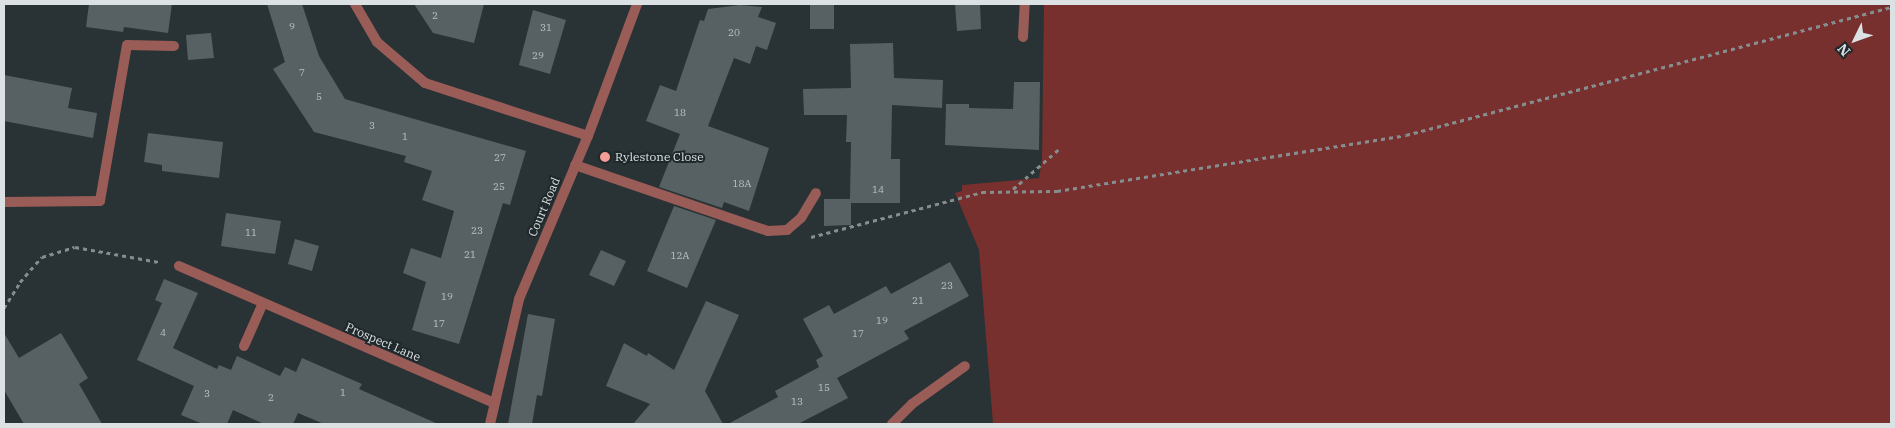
<!DOCTYPE html>
<html>
<head>
<meta charset="utf-8">
<style>
	body { margin:0 }
	#map { position:relative; width:1895px; height:428px; overflow:hidden; background:#293234; font-family:"IBM Plex Serif",serif }
	div>[style] { position:absolute }
	[style*='--x'] { left:calc(var(--x)*1px); top:calc(var(--y)*1px); width:calc(var(--w)*1px); rotate:calc(var(--a)*1deg) }
	.green>* { inset:0; background:#77302d }
	.building>* { inset:0; background:#576163 }
	.path>* { height:3px; margin-top:-1.5px; transform-origin:0; background:repeating-linear-gradient(90deg,#868d8f 0 4px,transparent 0 8px) }
	.service>* { height:10px; margin:-5px; padding:0 5px; transform-origin:5px; border-radius:5px; background:#995c57 }
	.minor>* { height:10px; margin:-5px; padding:0 5px; transform-origin:5px; border-radius:5px; background:#995c57 }
	.tertiary>* { height:10px; margin:-5px; padding:0 5px; transform-origin:5px; border-radius:5px; background:#995c57 }
	.dots>* { width:14px; height:14px; translate:-50% -50%; box-sizing:border-box; border:2px solid #1f282a; border-radius:50% }
	span { translate:-50% -50%; white-space:nowrap; text-align:center; line-height:1.15; -webkit-text-stroke:4px #1f282a; paint-order:stroke }
	.number-label { font-size:10px; color:#bbc1c3 }
	.number-label span { -webkit-text-stroke-width:0 }
	.poi-label { font-size:12px; color:#dce1e3 }
	.left { translate:0 -50%; text-align:left }
	.street-label { font-size:12px; color:#dce1e3 }
	.frame { position:absolute; inset:0; border:5px solid #dce1e3; pointer-events:none }
	.north { position:absolute; left:1830px; top:15px; width:50px; height:50px; -webkit-text-stroke:4px #1f282a; paint-order:stroke; rotate:228deg; font-size:14px; font-weight:700; line-height:20px; text-align:center; color:#dce1e3 }
	.north::after { content:''; display:block; margin:auto; width:18px; height:22px; background:#dce1e3; clip-path:polygon(50% 0,100% 100%,50% 72%,0 100%) }
</style>
</head>
<body>
<div id="map">
	<div class="green">
		<i style="clip-path:polygon(1044px 4px,1891px 4px,1891px 424px,993px 424px,979px 250px,955px 193px,962px 191px,962px 185px,1039px 178px,1042px 158px)"></i>
	</div>
	<div class="building">
		<i style="clip-path:polygon(89px 4px,172px 4px,168px 33px,124px 27px,123px 32px,86px 27px)"></i>
		<i style="clip-path:polygon(267px 4px,302px 4px,319px 56px,345px 99px,526px 151px,510px 205px,503px 203px,459px 344px,412px 330px,426px 282px,403px 273px,411px 248px,441px 258px,454px 211px,422px 200px,432px 171px,404px 162px,406px 156px,314px 132px,273px 69px,285px 62px)"></i>
		<i style="clip-path:polygon(414px 4px,484px 4px,474px 43px,433px 33px)"></i>
		<i style="clip-path:polygon(810px 4px,834px 4px,834px 29px,810px 29px)"></i>
		<i style="clip-path:polygon(955px 4px,980px 4px,981px 29px,957px 31px)"></i>
		<i style="clip-path:polygon(740px 5px,762px 7px,758px 17px,776px 23px,767px 50px,756px 46px,750px 64px,734px 58px,708px 126px,769px 148px,749px 211px,724px 202px,722px 208px,659px 187px,680px 134px,646px 121px,660px 85px,676px 91px,700px 20px,704px 21px,708px 9px)"></i>
		<i style="clip-path:polygon(533px 10px,566px 20px,550px 74px,519px 65px)"></i>
		<i style="clip-path:polygon(211px 33px,214px 58px,188px 60px,186px 35px)"></i>
		<i style="clip-path:polygon(893px 43px,894px 78px,943px 80px,942px 108px,892px 105px,891px 159px,900px 159px,900px 203px,851px 203px,851px 225px,824px 226px,824px 199px,850px 199px,851px 142px,846px 142px,847px 115px,804px 115px,803px 89px,851px 88px,850px 44px)"></i>
		<i style="clip-path:polygon(4px 75px,72px 88px,68px 108px,97px 113px,93px 138px,4px 121px)"></i>
		<i style="clip-path:polygon(1014px 82px,1040px 82px,1039px 150px,945px 145px,946px 104px,969px 104px,969px 108px,1013px 109px)"></i>
		<i style="clip-path:polygon(148px 133px,223px 142px,219px 178px,162px 171px,162px 165px,144px 162px)"></i>
		<i style="clip-path:polygon(674px 206px,716px 220px,687px 288px,647px 271px)"></i>
		<i style="clip-path:polygon(226px 213px,281px 221px,275px 254px,221px 246px)"></i>
		<i style="clip-path:polygon(295px 239px,319px 246px,312px 271px,288px 264px)"></i>
		<i style="clip-path:polygon(601px 250px,626px 261px,614px 286px,589px 275px)"></i>
		<i style="clip-path:polygon(950px 262px,969px 296px,904px 331px,909px 339px,837px 378px,848px 398px,798px 424px,728px 424px,778px 397px,775px 391px,819px 367px,816px 360px,823px 356px,803px 319px,829px 305px,834px 314px,886px 286px,891px 294px)"></i>
		<i style="clip-path:polygon(164px 279px,198px 293px,173px 348px,217px 369px,219px 365px,231px 370px,237px 356px,280px 376px,285px 367px,296px 372px,302px 358px,362px 384px,359px 389px,438px 424px,324px 424px,298px 413px,293px 424px,264px 424px,233px 410px,227px 424px,203px 424px,181px 415px,194px 386px,137px 360px,162px 303px,155px 300px)"></i>
		<i style="clip-path:polygon(706px 301px,739px 315px,705px 391px,723px 424px,633px 424px,650px 404px,606px 386px,624px 343px,647px 356px,648px 353px,674px 370px)"></i>
		<i style="clip-path:polygon(528px 314px,555px 319px,542px 396px,537px 395px,532px 424px,508px 424px)"></i>
		<i style="clip-path:polygon(4px 333px,19px 358px,61px 333px,88px 378px,79px 384px,102px 424px,24px 424px,4px 390px)"></i>
	</div>
	<div class="path">
		<i style="--x:1013;--y:189;--w:60;--a:-40.9"></i>
		<i style="--x:811;--y:237;--w:177;--a:-14.7"></i>
		<i style="--x:982;--y:192;--w:75;--a:-0.8"></i>
		<i style="--x:1057;--y:191;--w:353;--a:-9.1"></i>
		<i style="--x:1406;--y:135;--w:502;--a:-14.78"></i>
		<i style="--x:4;--y:308;--w:31;--a:-58"></i>
		<i style="--x:20;--y:282;--w:33;--a:-49"></i>
		<i style="--x:42;--y:257;--w:34;--a:-17"></i>
		<i style="--x:75;--y:247;--w:85;--a:10.1"></i>
	</div>
	<div class="service">
		<i style="--x:1023;--y:37;--w:33;--a:-87"></i>
		<i style="--x:575;--y:165;--w:204;--a:18.9"></i>
		<i style="--x:768;--y:231;--w:19;--a:-3"></i>
		<i style="--x:787;--y:230;--w:18;--a:-41"></i>
		<i style="--x:801;--y:218;--w:29;--a:-59"></i>
		<i style="--x:100;--y:201;--w:158;--a:-80.2"></i>
		<i style="--x:127;--y:45;--w:47;--a:1.2"></i>
	</div>
	<div class="minor">
		<i style="--x:355;--y:4;--w:44;--a:59.9"></i>
		<i style="--x:377;--y:42;--w:63;--a:40.5"></i>
		<i style="--x:425;--y:83;--w:171;--a:18"></i>
		<i style="--x:4;--y:202;--w:96;--a:-0.6"></i>
		<i style="--x:179;--y:266;--w:344;--a:23.5"></i>
		<i style="--x:244;--y:346;--w:47;--a:-66.2"></i>
		<i style="--x:892;--y:424;--w:28;--a:-45"></i>
		<i style="--x:912;--y:404;--w:65;--a:-35.6"></i>
	</div>
	<div class="tertiary">
		<i style="--x:490;--y:424;--w:128;--a:-76.9"></i>
		<i style="--x:519;--y:299;--w:177;--a:-67.1"></i>
		<i style="--x:588;--y:136;--w:141;--a:-69.6"></i>
	</div>
	<div class="dots">
		<i style="left:605px;top:157px;background:#f59c94"></i>
	</div>
	<div class="number-label">
		<span style="left:435px;top:16px">2</span>
		<span style="left:292px;top:27px">9</span>
		<span style="left:546px;top:28px">31</span>
		<span style="left:734px;top:33px">20</span>
		<span style="left:538px;top:56px">29</span>
		<span style="left:302px;top:73px">7</span>
		<span style="left:319px;top:97px">5</span>
		<span style="left:680px;top:113px">18</span>
		<span style="left:372px;top:126px">3</span>
		<span style="left:405px;top:137px">1</span>
		<span style="left:500px;top:158px">27</span>
		<span style="left:742px;top:184px">18A</span>
		<span style="left:499px;top:187px">25</span>
		<span style="left:878px;top:190px">14</span>
		<span style="left:477px;top:231px">23</span>
		<span style="left:251px;top:233px">11</span>
		<span style="left:470px;top:255px">21</span>
		<span style="left:680px;top:256px">12A</span>
		<span style="left:947px;top:286px">23</span>
		<span style="left:447px;top:297px">19</span>
		<span style="left:918px;top:301px">21</span>
		<span style="left:882px;top:321px">19</span>
		<span style="left:439px;top:324px">17</span>
		<span style="left:163px;top:333px">4</span>
		<span style="left:858px;top:334px">17</span>
		<span style="left:824px;top:388px">15</span>
		<span style="left:343px;top:393px">1</span>
		<span style="left:207px;top:394px">3</span>
		<span style="left:271px;top:398px">2</span>
		<span style="left:797px;top:402px">13</span>
	</div>
	<div class="poi-label">
		<span class="left" style="left:615px;top:157px">Rylestone Close</span>
	</div>
	<div class="street-label">
		<span style="left:544px;top:207px;rotate:-67deg">Court Road</span>
		<span style="left:383px;top:342px;rotate:23deg">Prospect Lane</span>
	</div>
	<div class="frame"></div>
	<div class="north">N</div>
</div>
</body>
</html>
